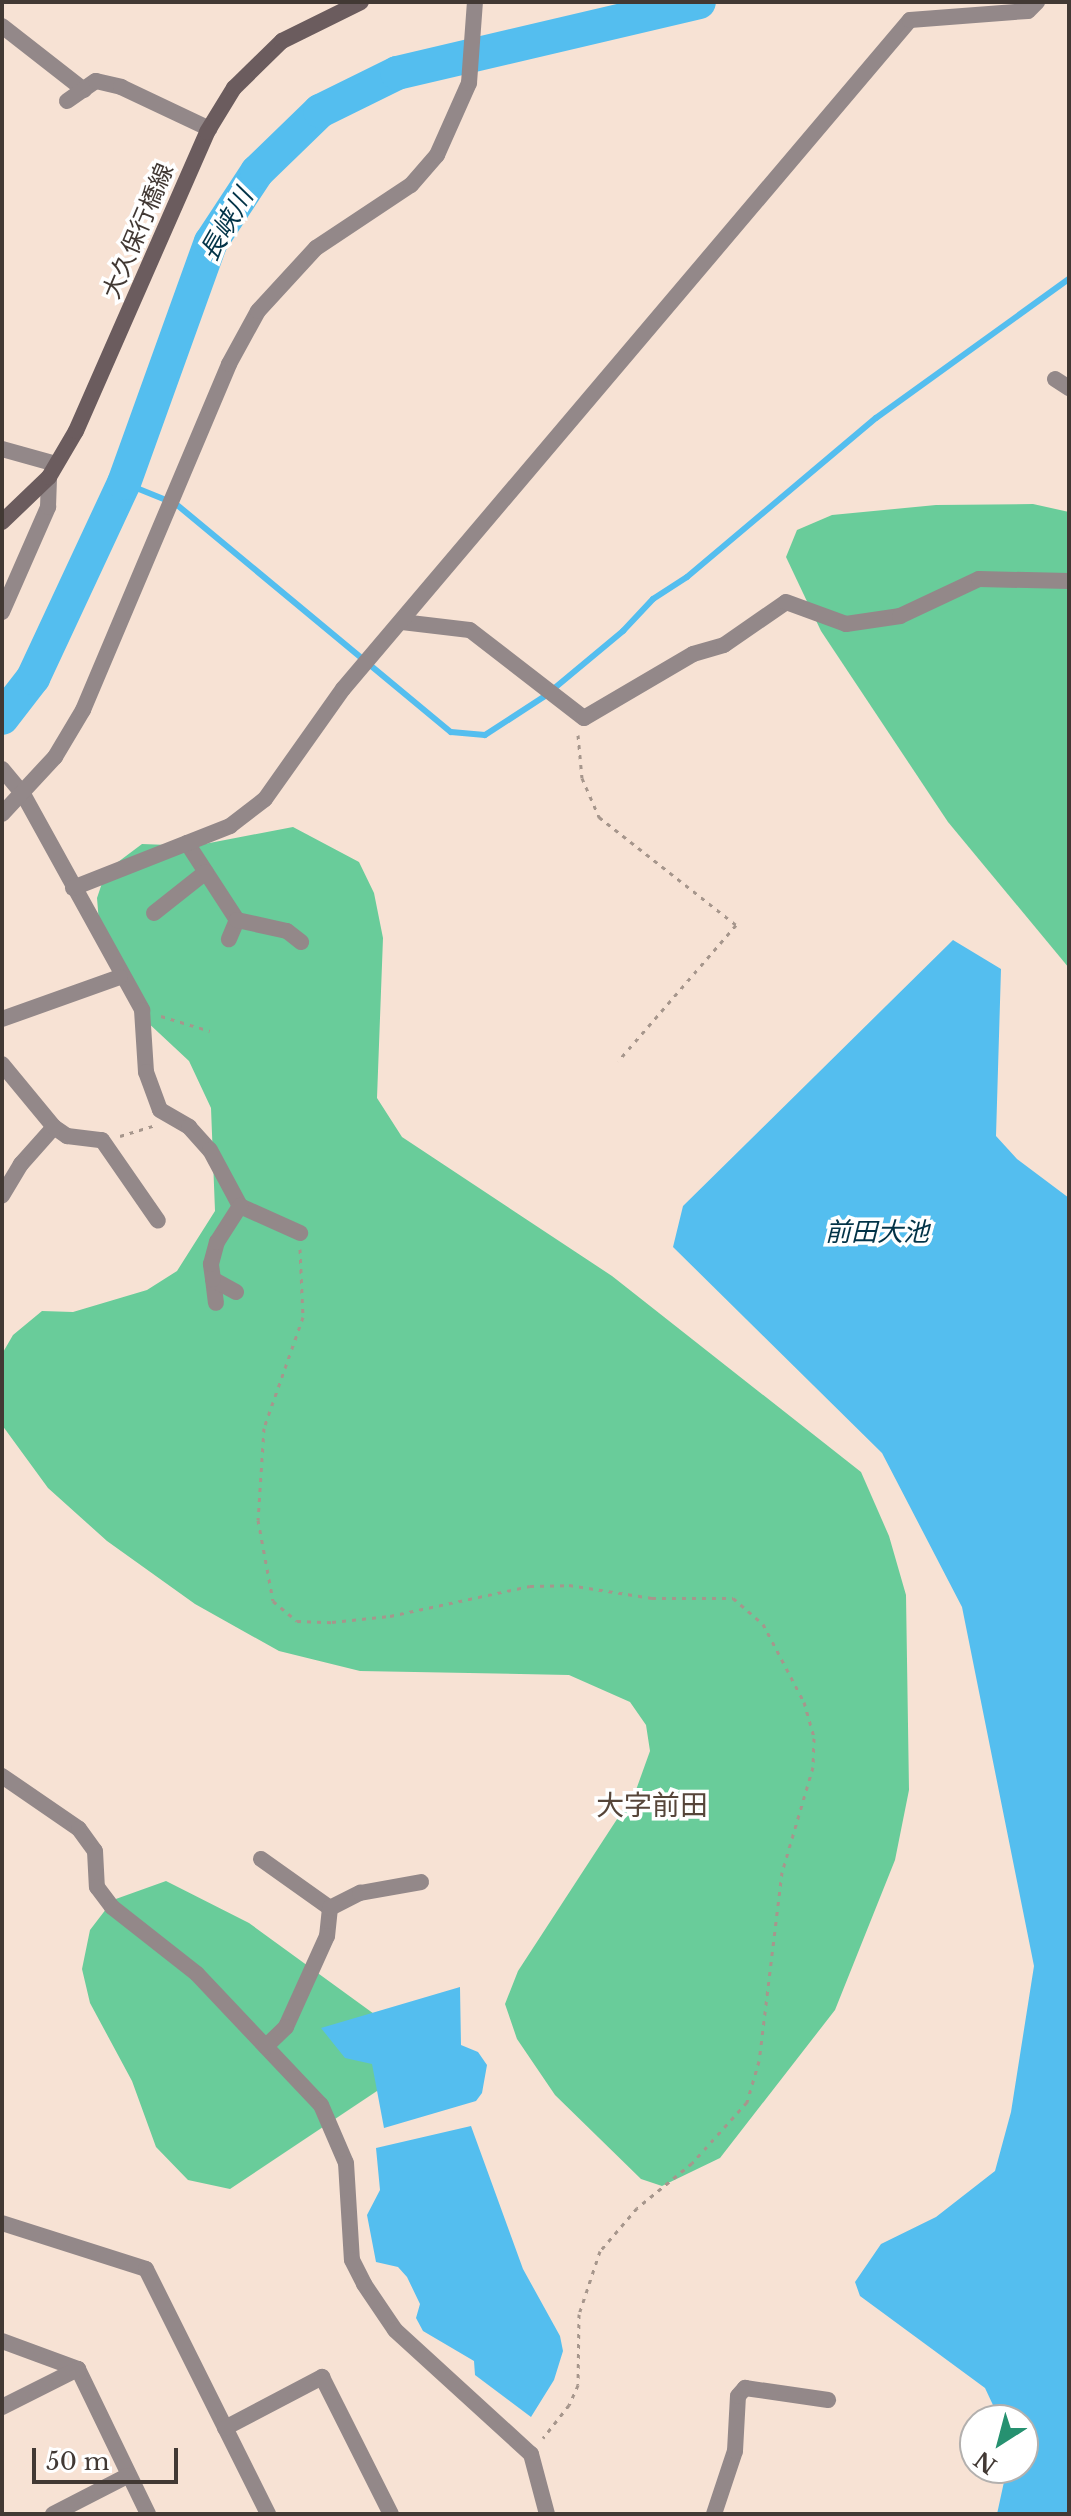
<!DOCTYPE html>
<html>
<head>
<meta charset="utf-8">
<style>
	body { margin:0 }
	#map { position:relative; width:1071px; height:2516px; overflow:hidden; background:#f7e2d4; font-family:"Libre Baskerville","Noto Sans JP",serif }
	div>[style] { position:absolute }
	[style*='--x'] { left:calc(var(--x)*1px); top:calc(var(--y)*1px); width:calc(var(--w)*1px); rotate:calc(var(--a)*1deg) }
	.forest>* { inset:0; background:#69cc9a }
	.water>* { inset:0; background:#54beef }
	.stream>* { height:6px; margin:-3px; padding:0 3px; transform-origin:3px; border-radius:3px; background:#54beef }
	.river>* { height:34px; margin:-17px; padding:0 17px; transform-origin:17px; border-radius:17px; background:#54beef }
	.path>* { height:3px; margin-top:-1.5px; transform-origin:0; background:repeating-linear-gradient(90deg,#a6968c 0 4px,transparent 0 10px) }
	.minor>* { height:16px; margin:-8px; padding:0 8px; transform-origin:8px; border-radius:8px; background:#938889 }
	.tertiary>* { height:16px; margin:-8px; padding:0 8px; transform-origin:8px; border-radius:8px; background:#938889 }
	.secondary>* { height:16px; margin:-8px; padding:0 8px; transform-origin:8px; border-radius:8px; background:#6b5c5e }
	span { translate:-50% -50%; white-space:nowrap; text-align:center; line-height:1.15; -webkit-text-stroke:7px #fff; paint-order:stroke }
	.street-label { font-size:24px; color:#423934 }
	.water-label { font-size:26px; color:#023347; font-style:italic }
	.quarter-label { font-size:28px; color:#564539 }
	.frame { position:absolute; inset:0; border:4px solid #423934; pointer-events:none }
	.north { position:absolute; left:959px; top:2404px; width:80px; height:80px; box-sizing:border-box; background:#fff; border:2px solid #b3b0ae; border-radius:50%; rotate:216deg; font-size:22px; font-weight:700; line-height:32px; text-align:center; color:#423934 }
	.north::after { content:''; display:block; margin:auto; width:28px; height:36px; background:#269170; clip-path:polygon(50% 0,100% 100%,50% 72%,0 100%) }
	.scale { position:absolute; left:32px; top:2448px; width:146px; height:36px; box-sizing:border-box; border:4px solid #423934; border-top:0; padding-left:10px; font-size:24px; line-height:28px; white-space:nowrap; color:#423934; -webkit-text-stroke:6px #fff; paint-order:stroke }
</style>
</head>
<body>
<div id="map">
	<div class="forest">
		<i style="clip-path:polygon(1033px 504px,1069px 512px,1069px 968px,948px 822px,821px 631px,786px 557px,797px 530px,832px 515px,936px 505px)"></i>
		<i style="clip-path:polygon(293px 827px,359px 862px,374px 893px,383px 938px,377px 1098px,402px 1137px,612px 1276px,861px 1472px,889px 1536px,906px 1595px,909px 1790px,895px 1860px,835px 2010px,720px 2158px,662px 2186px,641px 2179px,555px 2095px,517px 2039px,505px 2004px,518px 1971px,636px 1790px,650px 1751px,646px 1725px,630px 1702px,569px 1675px,360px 1671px,279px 1651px,195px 1604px,107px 1541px,48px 1488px,2px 1425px,2px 1354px,13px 1335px,42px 1311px,73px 1312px,147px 1290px,177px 1271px,215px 1211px,211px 1108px,189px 1061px,144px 1019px,100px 935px,97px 898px,106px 871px,142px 844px,194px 846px)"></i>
		<i style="clip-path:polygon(166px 1881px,249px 1923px,381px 2019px,401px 2075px,230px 2189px,188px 2180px,156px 2147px,132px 2081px,90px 2003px,82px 1969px,90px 1930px,113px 1900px)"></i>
	</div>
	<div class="water">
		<i style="clip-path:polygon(953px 940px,1001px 969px,996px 1136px,1017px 1159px,1069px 1198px,1069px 2514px,997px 2514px,1007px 2468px,1023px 2468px,1023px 2420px,1000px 2420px,985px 2388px,860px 2296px,855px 2282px,881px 2244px,936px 2217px,995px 2171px,1011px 2112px,1034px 1966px,962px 1607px,882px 1453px,673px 1247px,683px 1206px)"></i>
		<i style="clip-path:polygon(460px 1987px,461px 2045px,478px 2052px,487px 2065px,482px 2093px,476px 2101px,384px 2128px,372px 2064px,345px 2058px,321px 2028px)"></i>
		<i style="clip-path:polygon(471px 2126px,523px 2269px,560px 2336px,563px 2351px,554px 2380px,531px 2417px,475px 2375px,474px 2361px,423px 2331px,416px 2318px,420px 2304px,407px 2277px,398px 2267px,376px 2262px,367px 2215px,380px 2190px,376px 2148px)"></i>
	</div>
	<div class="stream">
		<i style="--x:124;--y:483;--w:56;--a:22"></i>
		<i style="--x:176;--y:504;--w:357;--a:39.7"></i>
		<i style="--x:451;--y:732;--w:34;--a:5"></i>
		<i style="--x:485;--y:735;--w:72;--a:-33"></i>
		<i style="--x:545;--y:696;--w:102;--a:-39.8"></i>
		<i style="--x:623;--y:631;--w:44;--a:-46.8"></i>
		<i style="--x:653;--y:599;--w:40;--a:-32.9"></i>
		<i style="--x:687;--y:577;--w:247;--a:-40.1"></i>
		<i style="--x:876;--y:418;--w:238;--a:-35.8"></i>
	</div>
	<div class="river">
		<i style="--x:2;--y:718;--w:51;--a:-52.2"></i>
		<i style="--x:33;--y:678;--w:215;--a:-65"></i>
		<i style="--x:124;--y:483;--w:256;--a:-70.2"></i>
		<i style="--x:211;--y:242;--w:84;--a:-56.7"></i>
		<i style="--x:257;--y:172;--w:88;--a:-44.1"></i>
		<i style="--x:320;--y:111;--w:86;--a:-26.3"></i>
		<i style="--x:397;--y:73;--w:310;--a:-13.2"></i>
	</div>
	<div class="path">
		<i style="--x:578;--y:735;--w:43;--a:84.7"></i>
		<i style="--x:582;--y:778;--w:43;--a:66.4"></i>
		<i style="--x:599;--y:817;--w:174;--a:38.2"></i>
		<i style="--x:736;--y:925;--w:180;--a:130.9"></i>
		<i style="--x:161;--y:1016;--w:51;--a:17"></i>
		<i style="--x:120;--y:1136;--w:37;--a:-17"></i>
		<i style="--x:300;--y:1249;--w:68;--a:87.5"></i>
		<i style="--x:303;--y:1317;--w:118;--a:109.4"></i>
		<i style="--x:264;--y:1428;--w:92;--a:93.7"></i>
		<i style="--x:258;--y:1520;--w:82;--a:79.5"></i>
		<i style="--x:273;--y:1601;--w:31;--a:40"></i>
		<i style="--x:297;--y:1621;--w:35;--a:2"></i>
		<i style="--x:332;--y:1622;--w:58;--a:-5.9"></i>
		<i style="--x:390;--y:1616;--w:143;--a:-12.1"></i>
		<i style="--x:530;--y:1586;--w:39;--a:-1"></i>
		<i style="--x:569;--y:1585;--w:84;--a:8.9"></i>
		<i style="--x:652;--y:1598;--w:81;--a:0"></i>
		<i style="--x:733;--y:1598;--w:40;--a:41"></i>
		<i style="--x:763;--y:1624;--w:88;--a:62.3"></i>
		<i style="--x:804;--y:1702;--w:37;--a:74"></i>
		<i style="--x:814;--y:1738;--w:29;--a:92"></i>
		<i style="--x:813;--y:1767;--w:109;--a:106.4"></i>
		<i style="--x:782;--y:1872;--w:190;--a:96.9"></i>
		<i style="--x:759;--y:2061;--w:43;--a:106.3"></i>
		<i style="--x:747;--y:2102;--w:82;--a:132"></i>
		<i style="--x:692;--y:2163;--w:71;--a:140.7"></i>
		<i style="--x:637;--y:2208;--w:57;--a:130.7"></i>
		<i style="--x:600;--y:2251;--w:66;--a:108.4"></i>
		<i style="--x:579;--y:2314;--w:71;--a:90.8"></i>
		<i style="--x:578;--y:2385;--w:22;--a:114"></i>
		<i style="--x:569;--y:2405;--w:42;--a:128.2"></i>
	</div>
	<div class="minor">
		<i style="--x:2;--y:26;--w:104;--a:38"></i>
		<i style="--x:67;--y:101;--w:35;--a:-35"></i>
		<i style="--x:96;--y:81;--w:26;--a:13"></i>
		<i style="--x:121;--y:87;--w:98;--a:25.3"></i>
		<i style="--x:1055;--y:379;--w:17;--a:33"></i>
		<i style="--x:2;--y:449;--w:56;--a:15.5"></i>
		<i style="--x:2;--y:612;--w:115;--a:-66.3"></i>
		<i style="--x:48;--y:507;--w:30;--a:-88"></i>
		<i style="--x:402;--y:622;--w:68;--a:6.7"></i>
		<i style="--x:470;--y:630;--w:144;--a:37.7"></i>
		<i style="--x:584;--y:718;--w:126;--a:-30.4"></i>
		<i style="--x:693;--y:654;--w:32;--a:-16"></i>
		<i style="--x:724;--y:645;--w:75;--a:-34.7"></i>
		<i style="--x:786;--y:602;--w:64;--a:20.1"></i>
		<i style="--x:846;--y:624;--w:55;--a:-8.4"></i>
		<i style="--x:900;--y:616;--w:87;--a:-25.1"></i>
		<i style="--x:979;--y:579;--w:90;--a:1.3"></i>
		<i style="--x:2;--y:769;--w:33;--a:50"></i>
		<i style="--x:23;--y:794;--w:247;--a:61.1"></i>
		<i style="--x:142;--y:1010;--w:62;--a:86.3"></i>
		<i style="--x:146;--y:1072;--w:40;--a:69.8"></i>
		<i style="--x:160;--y:1110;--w:34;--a:30"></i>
		<i style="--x:189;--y:1127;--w:31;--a:48"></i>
		<i style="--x:210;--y:1150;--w:64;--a:61.8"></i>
		<i style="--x:240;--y:1206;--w:66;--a:24.2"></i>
		<i style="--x:187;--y:843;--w:92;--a:57"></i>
		<i style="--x:237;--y:920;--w:21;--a:113"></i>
		<i style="--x:73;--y:888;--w:169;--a:-21.5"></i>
		<i style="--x:230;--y:826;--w:44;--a:-37.6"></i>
		<i style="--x:265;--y:799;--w:135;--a:-54.7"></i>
		<i style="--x:343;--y:689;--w:877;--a:-49.72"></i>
		<i style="--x:910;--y:20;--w:118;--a:-4.4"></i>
		<i style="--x:1028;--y:11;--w:13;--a:-45"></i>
		<i style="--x:154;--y:913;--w:66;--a:-38.3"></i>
		<i style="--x:237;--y:920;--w:51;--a:12.4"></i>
		<i style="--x:287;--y:931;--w:18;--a:38"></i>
		<i style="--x:2;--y:1019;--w:125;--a:-19.6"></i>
		<i style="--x:2;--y:1064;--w:82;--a:50.5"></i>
		<i style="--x:54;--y:1127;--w:50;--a:131.7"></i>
		<i style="--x:21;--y:1164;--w:37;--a:121"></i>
		<i style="--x:54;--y:1127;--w:16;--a:35"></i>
		<i style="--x:67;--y:1136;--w:35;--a:7"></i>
		<i style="--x:102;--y:1140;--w:98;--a:55.3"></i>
		<i style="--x:213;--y:1279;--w:24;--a:83"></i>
		<i style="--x:236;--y:1292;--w:26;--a:-151"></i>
		<i style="--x:213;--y:1279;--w:15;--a:-98"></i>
		<i style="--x:211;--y:1264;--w:23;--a:-75"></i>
		<i style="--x:217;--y:1242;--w:43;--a:-57.4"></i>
		<i style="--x:2;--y:1776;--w:93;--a:34.5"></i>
		<i style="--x:79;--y:1829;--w:27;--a:54"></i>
		<i style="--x:95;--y:1851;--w:36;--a:87"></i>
		<i style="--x:97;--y:1887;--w:25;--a:53"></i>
		<i style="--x:112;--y:1907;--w:108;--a:38.2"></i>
		<i style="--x:197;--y:1974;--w:180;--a:46.6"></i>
		<i style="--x:321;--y:2105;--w:63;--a:66.7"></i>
		<i style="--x:346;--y:2163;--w:97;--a:86.5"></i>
		<i style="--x:352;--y:2260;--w:27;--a:63"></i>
		<i style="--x:364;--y:2284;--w:55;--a:56"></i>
		<i style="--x:395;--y:2330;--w:184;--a:42.4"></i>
		<i style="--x:531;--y:2454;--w:62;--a:75.1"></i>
		<i style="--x:261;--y:1859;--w:85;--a:35.4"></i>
		<i style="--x:330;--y:1908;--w:28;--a:96"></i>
		<i style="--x:327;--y:1936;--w:100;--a:114.3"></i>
		<i style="--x:286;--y:2027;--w:28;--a:136"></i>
		<i style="--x:330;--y:1908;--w:34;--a:-27"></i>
		<i style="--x:360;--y:1893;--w:62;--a:-10.2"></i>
		<i style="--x:2;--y:2223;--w:151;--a:17.7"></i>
		<i style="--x:146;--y:2269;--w:274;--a:63.5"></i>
		<i style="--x:2;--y:2341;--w:81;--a:20.2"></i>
		<i style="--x:78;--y:2369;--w:161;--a:64.2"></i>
		<i style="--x:2;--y:2407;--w:85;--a:-26.6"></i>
		<i style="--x:225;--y:2428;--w:110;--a:-27.7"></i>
		<i style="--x:322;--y:2377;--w:153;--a:63.3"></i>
		<i style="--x:53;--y:2514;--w:83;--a:-27.2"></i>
		<i style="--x:714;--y:2514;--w:66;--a:-71.6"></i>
		<i style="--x:735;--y:2451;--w:55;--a:-86.9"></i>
		<i style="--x:738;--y:2396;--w:11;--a:-49"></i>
		<i style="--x:745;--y:2388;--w:84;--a:8.2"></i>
	</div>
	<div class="tertiary">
		<i style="--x:2;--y:814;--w:78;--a:-47.1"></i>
		<i style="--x:55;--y:757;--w:55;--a:-59.2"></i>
		<i style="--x:83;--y:710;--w:376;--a:-67.1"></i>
		<i style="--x:229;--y:364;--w:60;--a:-61.3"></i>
		<i style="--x:258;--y:311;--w:86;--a:-47.4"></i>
		<i style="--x:316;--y:248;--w:114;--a:-33.6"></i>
		<i style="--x:411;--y:185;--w:40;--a:-49"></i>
		<i style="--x:437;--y:155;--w:79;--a:-66"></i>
		<i style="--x:469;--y:83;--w:81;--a:-85.8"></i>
	</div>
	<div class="secondary">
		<i style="--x:2;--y:522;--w:65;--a:-43.8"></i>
		<i style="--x:49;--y:477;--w:53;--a:-59.6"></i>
		<i style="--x:76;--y:431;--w:326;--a:-66.3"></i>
		<i style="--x:207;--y:132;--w:52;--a:-58.5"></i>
		<i style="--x:234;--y:88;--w:67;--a:-44.4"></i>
		<i style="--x:282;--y:41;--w:88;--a:-26.3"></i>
	</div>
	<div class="street-label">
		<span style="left:138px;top:231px;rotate:-67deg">大久保行橋線</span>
	</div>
	<div class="water-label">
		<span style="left:227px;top:225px;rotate:-60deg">長峡川</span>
		<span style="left:877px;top:1233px">前田大池</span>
	</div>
	<div class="quarter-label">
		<span style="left:652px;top:1806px">大字前田</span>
	</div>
	<div class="frame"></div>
	<div class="north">N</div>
	<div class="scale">50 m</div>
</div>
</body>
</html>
